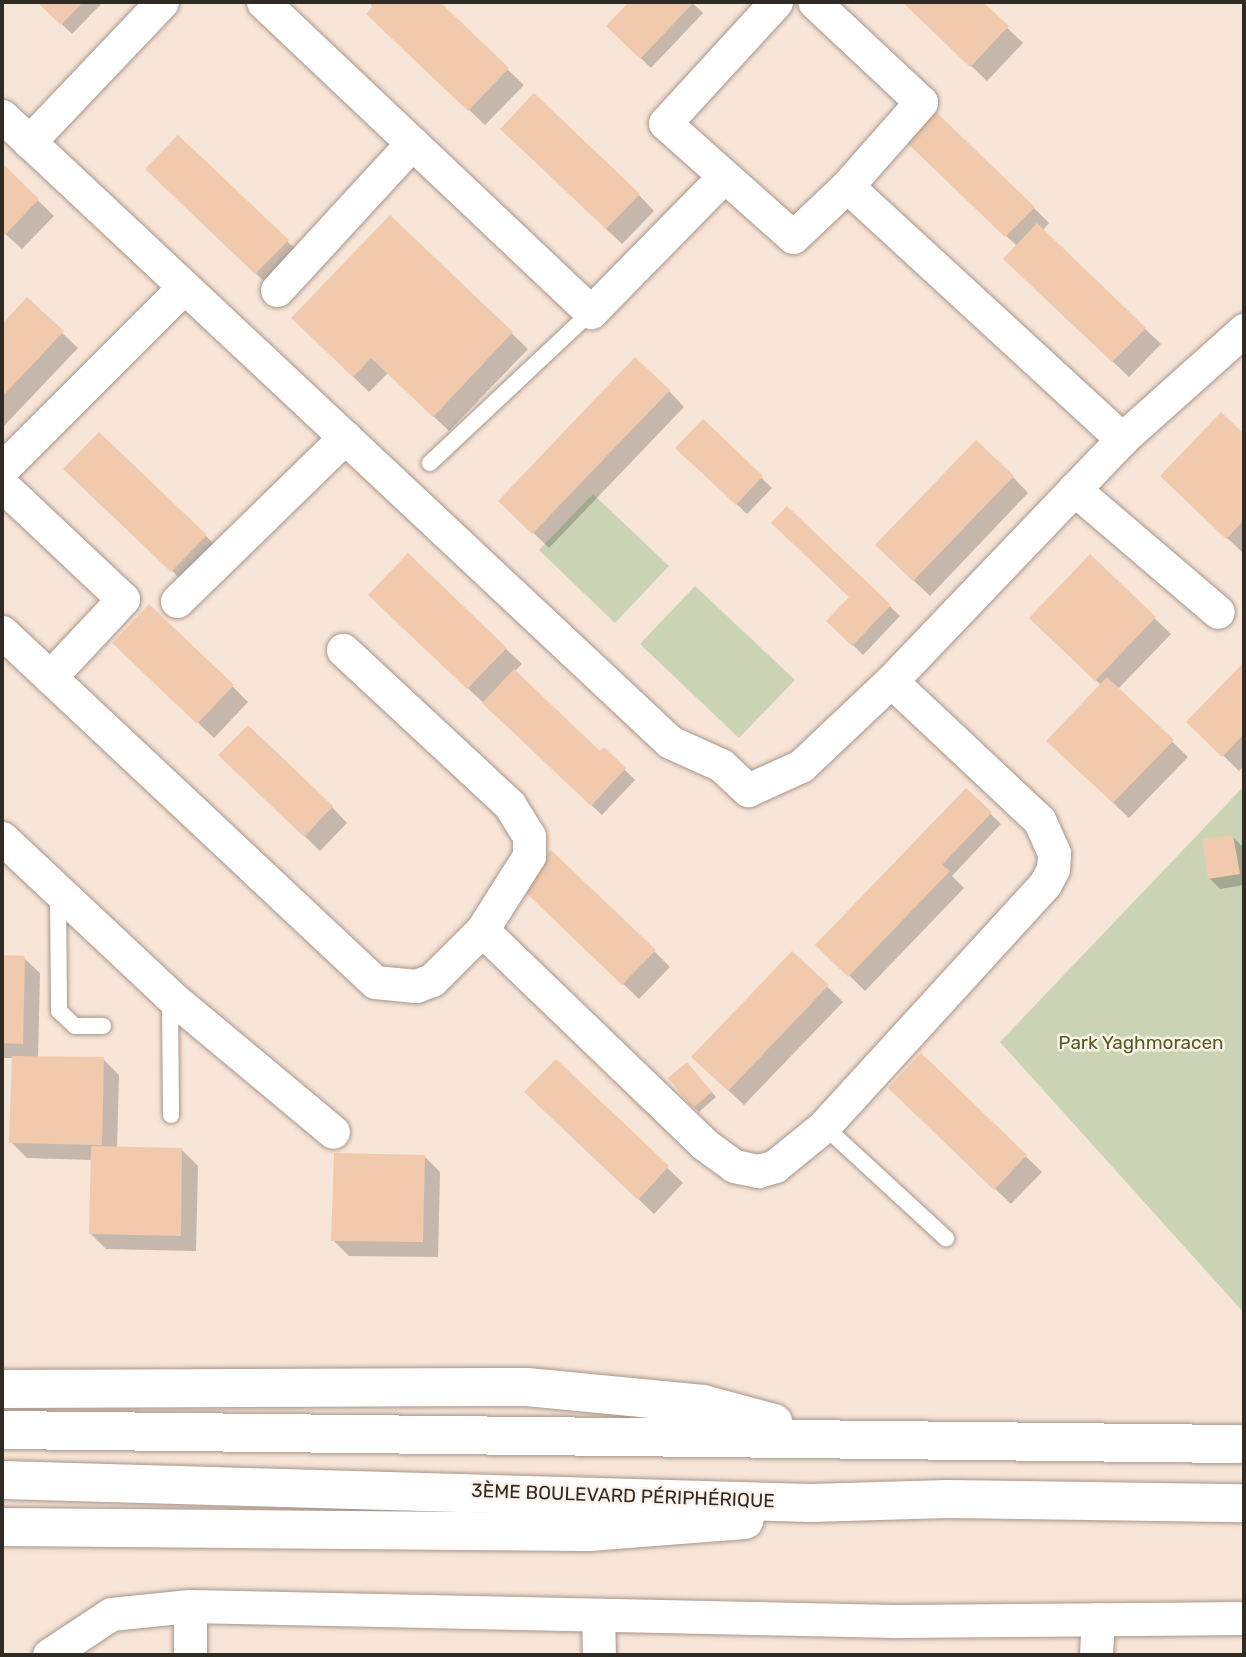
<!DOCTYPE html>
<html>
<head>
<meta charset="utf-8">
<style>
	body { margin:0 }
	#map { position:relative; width:1246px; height:1657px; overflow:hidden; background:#f7e5d7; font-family:Rubik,sans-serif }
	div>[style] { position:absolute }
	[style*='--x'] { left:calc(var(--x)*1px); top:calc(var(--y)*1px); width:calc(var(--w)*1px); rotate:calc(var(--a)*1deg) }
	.green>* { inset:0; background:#cad4b5 }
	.shadow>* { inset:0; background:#0003 }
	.building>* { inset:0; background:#f1caad }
	.roads { filter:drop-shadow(0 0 2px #a7968a) drop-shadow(0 0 2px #a7968a) }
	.service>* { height:16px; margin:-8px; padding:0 8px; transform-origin:8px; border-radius:8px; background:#fff }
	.minor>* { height:33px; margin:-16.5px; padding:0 16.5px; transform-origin:16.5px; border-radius:16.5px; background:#fff }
	.trunk>* { height:38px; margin:-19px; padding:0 19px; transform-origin:19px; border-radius:19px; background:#fff }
	span { translate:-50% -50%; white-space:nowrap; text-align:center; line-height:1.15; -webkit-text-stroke:5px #fef3eb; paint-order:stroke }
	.park-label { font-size:19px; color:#4f5e20 }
	.street-label { font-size:19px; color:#302a24 }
	.frame { position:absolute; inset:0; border:4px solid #302a24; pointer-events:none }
</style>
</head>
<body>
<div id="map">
	<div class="green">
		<i style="clip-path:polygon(593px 494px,669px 566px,615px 623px,539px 550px)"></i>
		<i style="clip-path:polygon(695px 586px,795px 680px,739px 738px,640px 644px)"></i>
		<i style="clip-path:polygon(1244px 786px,1244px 1313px,1000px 1042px)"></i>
	</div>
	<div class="shadow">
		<i style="clip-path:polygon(39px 2px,103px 2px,72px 34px)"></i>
		<i style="clip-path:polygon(370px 2px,437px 2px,524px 85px,485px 125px,384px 29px)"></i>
		<i style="clip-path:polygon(632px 2px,691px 2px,703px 13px,651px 68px,608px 26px)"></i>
		<i style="clip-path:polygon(904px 2px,980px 2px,1023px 43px,987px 81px)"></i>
		<i style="clip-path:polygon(518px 145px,639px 195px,654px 211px,622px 244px)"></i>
		<i style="clip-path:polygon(923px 157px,1034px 208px,1049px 223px,1042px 231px,1161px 344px,1129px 377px,1021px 274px,1017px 246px)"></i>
		<i style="clip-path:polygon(2px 166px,54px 216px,22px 249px,2px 231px)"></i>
		<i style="clip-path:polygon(163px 185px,287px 241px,303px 256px,272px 289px)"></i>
		<i style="clip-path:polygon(390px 217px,528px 349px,449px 431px,388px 373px,369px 392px,309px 334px)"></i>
		<i style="clip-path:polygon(27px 300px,78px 348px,2px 428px,2px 327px)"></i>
		<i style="clip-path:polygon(669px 391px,684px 407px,549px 548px,516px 516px)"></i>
		<i style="clip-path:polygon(1221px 414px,1244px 437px,1243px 553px,1178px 492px)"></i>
		<i style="clip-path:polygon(703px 422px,772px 488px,747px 514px,678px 448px)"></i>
		<i style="clip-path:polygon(1013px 477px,1028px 493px,930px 596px,893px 561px)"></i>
		<i style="clip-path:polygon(81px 485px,206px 536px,221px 551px,188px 586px)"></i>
		<i style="clip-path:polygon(787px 508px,900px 616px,863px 655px,829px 621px,851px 597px)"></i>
		<i style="clip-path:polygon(1090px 557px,1171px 634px,1118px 689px,1188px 757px,1129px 818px,1064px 756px,1101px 685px,1047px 634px)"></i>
		<i style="clip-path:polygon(386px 611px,506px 649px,522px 664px,514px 672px,600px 753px,604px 749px,635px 780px,602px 815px)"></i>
		<i style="clip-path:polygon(130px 658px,232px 686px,248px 702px,214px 738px)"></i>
		<i style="clip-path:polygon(1244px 664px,1244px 766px,1239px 771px,1189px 722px)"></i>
		<i style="clip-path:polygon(236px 770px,332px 807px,347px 823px,320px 851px)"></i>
		<i style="clip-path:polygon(966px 790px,1001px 824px,952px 876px,964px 888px,865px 991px,818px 945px)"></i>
		<i style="clip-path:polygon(1233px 837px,1243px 847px,1244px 885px,1220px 889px,1209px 878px)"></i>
		<i style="clip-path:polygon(536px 901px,654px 951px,670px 967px,639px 999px)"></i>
		<i style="clip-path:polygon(793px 953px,843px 1002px,744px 1105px,709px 1072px)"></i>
		<i style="clip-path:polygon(2px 957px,24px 958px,40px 973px,38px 1058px,103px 1059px,119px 1075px,117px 1149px,182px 1150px,198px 1166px,196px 1251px,106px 1249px,91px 1234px,92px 1160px,27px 1158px,11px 1142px,13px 1058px,2px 1058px)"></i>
		<i style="clip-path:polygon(921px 1056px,1042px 1172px,1011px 1204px,906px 1104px)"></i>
		<i style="clip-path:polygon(556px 1061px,683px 1183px,654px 1214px,542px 1107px)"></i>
		<i style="clip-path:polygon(692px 1069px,716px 1097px,699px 1112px,694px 1107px)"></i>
		<i style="clip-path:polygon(425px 1157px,440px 1172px,438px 1257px,349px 1256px,333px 1240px)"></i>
	</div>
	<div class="building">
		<i style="clip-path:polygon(37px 2px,83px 2px,61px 25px)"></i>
		<i style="clip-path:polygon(368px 2px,440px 2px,509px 68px,468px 111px,366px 14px,373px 6px)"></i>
		<i style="clip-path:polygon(629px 2px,694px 2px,640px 59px,606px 26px)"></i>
		<i style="clip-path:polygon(902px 2px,983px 2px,1009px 26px,970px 67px)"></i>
		<i style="clip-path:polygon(534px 93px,640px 194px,606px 229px,500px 129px)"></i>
		<i style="clip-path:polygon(934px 110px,1035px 207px,1005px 237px,905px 141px)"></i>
		<i style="clip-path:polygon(178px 135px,289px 240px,255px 274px,145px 169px)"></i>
		<i style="clip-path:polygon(2px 163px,39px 199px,5px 235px,2px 232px)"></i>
		<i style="clip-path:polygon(390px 215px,513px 332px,433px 417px,371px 358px,353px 377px,291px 318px)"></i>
		<i style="clip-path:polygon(1037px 223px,1146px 328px,1112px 362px,1003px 259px)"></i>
		<i style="clip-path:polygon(27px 297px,64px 331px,2px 397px,2px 324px)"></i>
		<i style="clip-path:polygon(635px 357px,670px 390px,532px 534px,498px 501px)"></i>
		<i style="clip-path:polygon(1221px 412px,1244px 434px,1244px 520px,1226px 539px,1160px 476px)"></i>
		<i style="clip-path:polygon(703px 419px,763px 476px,736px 505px,675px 448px)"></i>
		<i style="clip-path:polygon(99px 432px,207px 535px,171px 572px,63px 469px)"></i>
		<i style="clip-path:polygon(976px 440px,1014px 476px,913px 581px,875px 545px)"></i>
		<i style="clip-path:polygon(787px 506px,891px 605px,852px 646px,826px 621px,849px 597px,771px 523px)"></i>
		<i style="clip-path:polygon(408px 553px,507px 648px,467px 689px,368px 595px)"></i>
		<i style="clip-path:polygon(1090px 554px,1156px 617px,1095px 681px,1029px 618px)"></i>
		<i style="clip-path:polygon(149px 604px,234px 685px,197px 724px,112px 643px)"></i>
		<i style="clip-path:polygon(1244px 662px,1244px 734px,1222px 757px,1186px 722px)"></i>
		<i style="clip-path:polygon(514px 669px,600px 751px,604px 747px,626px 768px,591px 806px,482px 703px)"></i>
		<i style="clip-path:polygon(1107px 677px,1174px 740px,1113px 803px,1046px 741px)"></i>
		<i style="clip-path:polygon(248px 725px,333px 806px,304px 837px,218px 755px)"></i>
		<i style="clip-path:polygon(966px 788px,992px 812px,942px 865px,950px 871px,848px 977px,815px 945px)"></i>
		<i style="clip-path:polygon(1233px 835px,1240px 874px,1208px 879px,1202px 839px)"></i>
		<i style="clip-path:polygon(551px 850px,656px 950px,622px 985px,518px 885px)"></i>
		<i style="clip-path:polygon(792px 951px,829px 985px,728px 1091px,691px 1057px)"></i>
		<i style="clip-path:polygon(2px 955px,25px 956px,23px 1044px,2px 1043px)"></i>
		<i style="clip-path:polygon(921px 1053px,1027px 1155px,994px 1190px,888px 1088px)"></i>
		<i style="clip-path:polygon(12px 1056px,104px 1057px,102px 1145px,9px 1143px)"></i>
		<i style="clip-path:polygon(556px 1059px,669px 1166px,638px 1200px,524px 1092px)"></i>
		<i style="clip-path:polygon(687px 1062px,712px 1092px,693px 1108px,668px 1078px)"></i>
		<i style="clip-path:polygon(91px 1146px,182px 1148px,181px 1236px,89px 1234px)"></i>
		<i style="clip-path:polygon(334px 1153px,425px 1155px,423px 1242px,331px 1241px)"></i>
	</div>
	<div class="roads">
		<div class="service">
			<i style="--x:430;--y:463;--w:221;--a:-43.2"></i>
			<i style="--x:58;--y:893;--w:118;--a:89.5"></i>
			<i style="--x:59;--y:1011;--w:22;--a:43"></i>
			<i style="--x:75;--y:1026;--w:28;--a:0"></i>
			<i style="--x:170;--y:999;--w:116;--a:89.5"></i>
			<i style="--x:824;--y:1126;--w:166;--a:42.6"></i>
		</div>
		<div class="minor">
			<i style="--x:263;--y:2;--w:451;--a:43.4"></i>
			<i style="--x:591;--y:312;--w:190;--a:-45.6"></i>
			<i style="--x:776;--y:2;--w:164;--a:132.5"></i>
			<i style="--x:665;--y:123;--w:171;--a:41.7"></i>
			<i style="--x:793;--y:237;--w:74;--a:-43.4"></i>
			<i style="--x:847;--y:186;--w:112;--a:-48.6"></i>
			<i style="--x:921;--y:102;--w:146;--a:-136.9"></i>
			<i style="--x:2;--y:116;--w:915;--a:43.14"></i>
			<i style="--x:670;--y:742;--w:56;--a:24.3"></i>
			<i style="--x:721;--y:765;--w:37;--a:43"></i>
			<i style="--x:748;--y:790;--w:58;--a:-24.4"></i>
			<i style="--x:801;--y:766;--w:124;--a:-43.4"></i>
			<i style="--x:891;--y:681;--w:335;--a:-46.3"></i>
			<i style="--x:1122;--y:439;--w:164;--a:-41.8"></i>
			<i style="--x:29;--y:142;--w:193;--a:-46.5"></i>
			<i style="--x:847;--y:186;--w:374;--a:42.6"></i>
			<i style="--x:277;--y:290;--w:200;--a:-47.4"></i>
			<i style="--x:2;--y:469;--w:257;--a:-45"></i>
			<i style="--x:2;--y:485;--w:166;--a:43.3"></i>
			<i style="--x:123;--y:599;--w:107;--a:133.1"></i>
			<i style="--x:1074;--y:489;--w:189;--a:40.5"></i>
			<i style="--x:177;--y:601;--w:235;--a:-44.3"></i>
			<i style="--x:2;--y:632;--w:511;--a:43.18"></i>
			<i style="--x:375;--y:982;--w:41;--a:5.6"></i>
			<i style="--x:416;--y:986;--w:17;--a:-21"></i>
			<i style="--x:432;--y:980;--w:71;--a:-45"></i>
			<i style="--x:482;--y:930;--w:88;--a:-57.6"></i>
			<i style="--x:529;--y:856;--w:20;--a:-90"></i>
			<i style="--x:529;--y:836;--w:36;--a:-122"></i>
			<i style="--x:510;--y:805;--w:228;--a:-137.1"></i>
			<i style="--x:2;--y:838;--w:231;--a:43.2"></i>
			<i style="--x:170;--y:996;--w:212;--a:39.8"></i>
			<i style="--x:482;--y:930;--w:308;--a:43.9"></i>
			<i style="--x:704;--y:1144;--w:37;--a:36"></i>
			<i style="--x:734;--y:1166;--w:25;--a:12"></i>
			<i style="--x:758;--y:1171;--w:18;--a:-16"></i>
			<i style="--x:775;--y:1166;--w:63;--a:-39.2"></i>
			<i style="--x:824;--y:1126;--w:328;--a:-47.6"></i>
			<i style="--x:1045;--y:884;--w:17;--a:-62"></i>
			<i style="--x:1053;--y:869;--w:16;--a:-86"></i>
			<i style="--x:1054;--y:853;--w:36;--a:-114"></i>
			<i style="--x:1039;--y:820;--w:203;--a:-136.8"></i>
			<i style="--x:598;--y:1615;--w:40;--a:88.6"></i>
			<i style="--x:49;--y:1655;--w:74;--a:-33.5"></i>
			<i style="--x:111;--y:1614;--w:79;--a:-5.8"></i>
			<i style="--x:190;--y:1606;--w:706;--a:1.22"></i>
			<i style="--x:896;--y:1621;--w:348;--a:-0.5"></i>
			<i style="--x:190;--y:1655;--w:49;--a:-90"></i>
			<i style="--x:1096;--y:1655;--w:36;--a:-87"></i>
		</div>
		<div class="trunk">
			<i style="--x:2;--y:1389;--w:525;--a:-0.22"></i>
			<i style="--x:527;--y:1387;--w:177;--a:5.5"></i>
			<i style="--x:703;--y:1404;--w:73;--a:15"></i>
			<i style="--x:2;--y:1430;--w:1242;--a:0.65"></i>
			<i style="--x:2;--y:1480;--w:809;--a:1.63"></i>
			<i style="--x:811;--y:1503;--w:136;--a:-1.7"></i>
			<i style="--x:947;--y:1499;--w:297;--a:0.8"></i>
			<i style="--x:2;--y:1527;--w:587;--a:0.49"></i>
			<i style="--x:589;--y:1532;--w:156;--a:-4.4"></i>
		</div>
	</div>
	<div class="park-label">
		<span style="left:1141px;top:1043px">Park Yaghmoracen</span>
	</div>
	<div class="street-label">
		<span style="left:623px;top:1496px;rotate:2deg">3ÈME BOULEVARD PÉRIPHÉRIQUE</span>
	</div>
	<div class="frame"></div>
</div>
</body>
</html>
